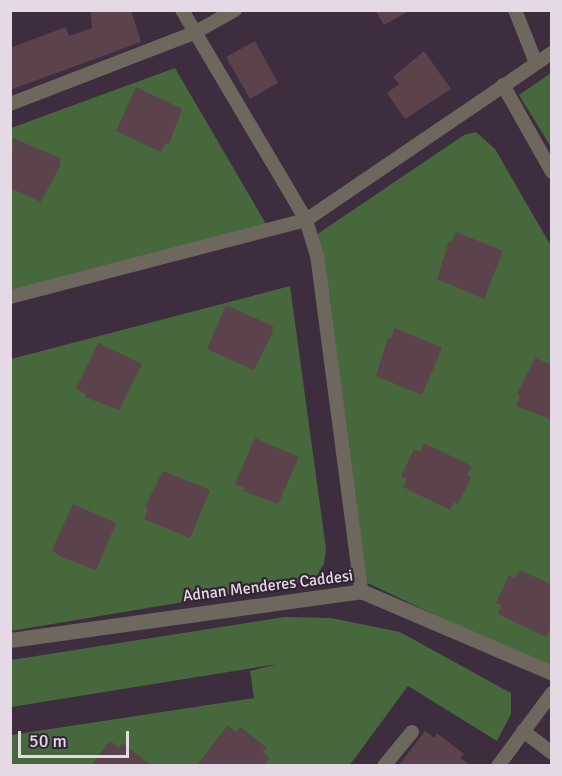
<!DOCTYPE html>
<html>
<head>
<meta charset="utf-8">
<style>
	body { margin:0 }
	#map { position:relative; width:562px; height:776px; overflow:hidden; background:#3d2d3f; font-family:Signika,sans-serif }
	div>[style] { position:absolute }
	[style*='--x'] { left:calc(var(--x)*1px); top:calc(var(--y)*1px); width:calc(var(--w)*1px); rotate:calc(var(--a)*1deg) }
	.green>* { inset:0; background:#47683c }
	.building>* { inset:0; background:#5c424a }
	.minor>* { height:14px; margin:-7px; padding:0 7px; transform-origin:7px; border-radius:7px; background:#6d675d }
	.tertiary>* { height:15px; margin:-7.5px; padding:0 7.5px; transform-origin:7.5px; border-radius:7.5px; background:#6d675d }
	span { translate:-50% -50%; white-space:nowrap; text-align:center; line-height:1.15; -webkit-text-stroke:4.5px #332435; paint-order:stroke }
	.street-label { font-size:16px; color:#e4d9e4 }
	.frame { position:absolute; inset:0; border:12px solid #e4d9e4; pointer-events:none }
	.scale { position:absolute; left:18px; top:731px; width:111px; height:27px; box-sizing:border-box; border:3px solid #e4d9e4; border-top:0; padding-left:8px; font-size:18px; line-height:21px; white-space:nowrap; color:#e4d9e4; -webkit-text-stroke:4px #332435; paint-order:stroke }
</style>
</head>
<body>
<div id="map">
	<div class="green">
		<i style="clip-path:polygon(175px 68px,266px 224px,11px 300px,11px 128px)"></i>
		<i style="clip-path:polygon(551px 73px,551px 147px,519px 95px)"></i>
		<i style="clip-path:polygon(476px 132px,495px 149px,551px 246px,551px 670px,355px 577px,316px 235px,464px 135px)"></i>
		<i style="clip-path:polygon(290px 286px,326px 549px,324px 564px,314px 580px,11px 631px,11px 359px)"></i>
		<i style="clip-path:polygon(285px 617px,331px 618px,400px 632px,511px 693px,511px 714px,497px 741px,408px 686px,349px 766px,11px 765px,11px 735px,254px 698px,250px 671px,277px 664px,11px 707px,11px 660px)"></i>
	</div>
	<div class="building">
		<i style="clip-path:polygon(90px 10px,131px 10px,141px 42px,10px 90px,10px 48px,66px 27px,69px 36px,92px 28px)"></i>
		<i style="clip-path:polygon(375px 10px,411px 10px,384px 25px)"></i>
		<i style="clip-path:polygon(255px 41px,278px 83px,250px 99px,226px 57px)"></i>
		<i style="clip-path:polygon(424px 51px,451px 89px,405px 119px,387px 93px,399px 84px,393px 77px)"></i>
		<i style="clip-path:polygon(136px 87px,182px 109px,169px 144px,166px 143px,161px 152px,116px 131px)"></i>
		<i style="clip-path:polygon(13px 138px,60px 158px,60px 166px,41px 202px,10px 188px)"></i>
		<i style="clip-path:polygon(456px 232px,503px 251px,484px 299px,437px 279px,449px 241px,452px 242px)"></i>
		<i style="clip-path:polygon(226px 305px,273px 326px,272px 334px,254px 370px,207px 349px)"></i>
		<i style="clip-path:polygon(395px 328px,442px 348px,422px 395px,376px 376px,388px 337px,391px 338px)"></i>
		<i style="clip-path:polygon(98px 343px,142px 364px,119px 410px,85px 397px,86px 394px,76px 389px)"></i>
		<i style="clip-path:polygon(535px 358px,552px 365px,552px 420px,516px 406px,520px 396px,517px 394px)"></i>
		<i style="clip-path:polygon(255px 438px,299px 457px,278px 504px,243px 491px,245px 488px,235px 484px)"></i>
		<i style="clip-path:polygon(424px 443px,472px 466px,467px 475px,471px 477px,458px 504px,454px 502px,450px 510px,403px 487px,407px 479px,401px 476px,414px 449px,420px 452px)"></i>
		<i style="clip-path:polygon(163px 471px,210px 490px,190px 538px,144px 519px,148px 508px,145px 507px)"></i>
		<i style="clip-path:polygon(73px 504px,116px 523px,96px 570px,61px 557px,52px 550px)"></i>
		<i style="clip-path:polygon(520px 570px,552px 585px,552px 625px,546px 637px,498px 614px,502px 606px,496px 603px,509px 575px,515px 578px)"></i>
		<i style="clip-path:polygon(228px 725px,236px 732px,240px 727px,267px 748px,263px 752px,270px 758px,264px 765px,197px 765px)"></i>
		<i style="clip-path:polygon(425px 731px,434px 738px,437px 733px,464px 754px,460px 758px,470px 765px,399px 765px)"></i>
		<i style="clip-path:polygon(110px 741px,119px 748px,122px 743px,151px 765px,91px 765px)"></i>
	</div>
	<div class="minor">
		<i style="--x:182;--y:10;--w:244;--a:59.4"></i>
		<i style="--x:306;--y:220;--w:37;--a:73"></i>
		<i style="--x:317;--y:255;--w:339;--a:82.5"></i>
		<i style="--x:515;--y:10;--w:57;--a:68.4"></i>
		<i style="--x:503;--y:85;--w:100;--a:60.6"></i>
		<i style="--x:10;--y:104;--w:197;--a:-21.1"></i>
		<i style="--x:194;--y:33;--w:47;--a:-29.3"></i>
		<i style="--x:10;--y:297;--w:306;--a:-14.6"></i>
		<i style="--x:306;--y:220;--w:297;--a:-34.2"></i>
		<i style="--x:523;--y:731;--w:36;--a:37"></i>
		<i style="--x:384;--y:766;--w:44;--a:-50.5"></i>
		<i style="--x:498;--y:766;--w:91;--a:-53.5"></i>
	</div>
	<div class="tertiary">
		<i style="--x:10;--y:640;--w:354;--a:-7.9"></i>
		<i style="--x:361;--y:591;--w:208;--a:23.2"></i>
	</div>
	<div class="street-label">
		<span style="left:268px;top:586px;rotate:-7deg">Adnan Menderes Caddesi</span>
	</div>
	<div class="frame"></div>
	<div class="scale">50 m</div>
</div>
</body>
</html>
